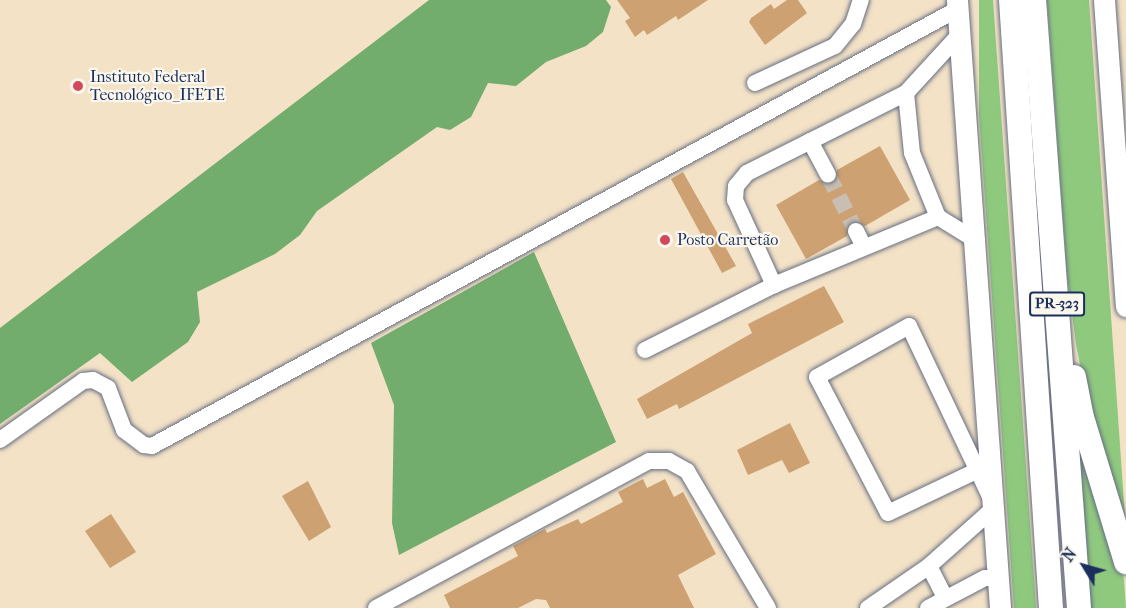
<!DOCTYPE html>
<html>
<head>
<meta charset="utf-8">
<style>
	body { margin:0 }
	#map { position:relative; width:1126px; height:608px; overflow:hidden; background:#f3e2c6; font-family:"IM FELL French Canon",serif }
	div>[style] { position:absolute }
	[style*='--x'] { left:calc(var(--x)*1px); top:calc(var(--y)*1px); width:calc(var(--w)*1px); rotate:calc(var(--a)*1deg) }
	.green>* { inset:0; background:#8fc97e }
	.forest>* { inset:0; background:#73ad6d }
	.building>* { inset:0; background:#cda171 }
	.minor-tunnel>* { height:16px; margin-top:-8px; transform-origin:0; background:repeating-linear-gradient(90deg,#c8beb1 0 16px,transparent 0 24px) }
	.roads { filter:drop-shadow(0 0 2px #676e82) drop-shadow(0 0 2px #676e82) }
	.minor>* { height:16px; margin:-8px; padding:0 8px; transform-origin:8px; border-radius:8px; background:#fff }
	.major>* { height:21px; margin:-10.5px; padding:0 10.5px; transform-origin:10.5px; border-radius:10.5px; background:#fff }
	.highway>* { height:24px; margin:-12px; padding:0 12px; transform-origin:12px; border-radius:12px; background:#fff }
	.dots>* { width:16px; height:16px; translate:-50% -50%; box-sizing:border-box; border:3px solid #fbf7ec; border-radius:50% }
	span { translate:-50% -50%; white-space:nowrap; text-align:center; line-height:1.15; -webkit-text-stroke:4.5px #fbf7ec; paint-order:stroke }
	.shield-label span { padding:2px 4px; background:#fbf7ec; border:2px solid; border-radius:4px; -webkit-text-stroke-width:0 }
	.shield-label { font-size:15px; color:#1b2f5e; font-weight:700 }
	.poi-label { font-size:16px; color:#1b2f5e }
	.left { translate:0 -50%; text-align:left }
	.north { position:absolute; left:1054px; top:536px; width:60px; height:60px; -webkit-text-stroke:4px #fbf7ec; paint-order:stroke; rotate:307deg; font-size:16px; font-weight:700; line-height:24px; text-align:center; color:#1b2f5e }
	.north::after { content:''; display:block; margin:auto; width:21px; height:27px; background:#1b2f5e; clip-path:polygon(50% 0,100% 100%,50% 72%,0 100%) }
</style>
</head>
<body>
<div id="map">
	<div class="green">
		<i style="clip-path:polygon(979px 0,993px 0,1036px 608px,1014px 608px,979px 115px)"></i>
		<i style="clip-path:polygon(1047px 0,1089px 0,1125px 517px,1084px 386px,1076px 344px,1067px 276px)"></i>
		<i style="clip-path:polygon(1077px 447px,1124px 579px,1126px 608px,1089px 608px)"></i>
	</div>
	<div class="forest">
		<i style="clip-path:polygon(429px 0,606px 0,611px 7px,603px 32px,586px 46px,546px 62px,516px 86px,488px 83px,471px 117px,450px 130px,437px 127px,317px 211px,300px 235px,275px 254px,197px 292px,200px 322px,188px 342px,132px 382px,100px 353px,0 424px,0 328px)"></i>
		<i style="clip-path:polygon(534px 252px,616px 442px,399px 555px,392px 523px,394px 405px,371px 343px)"></i>
	</div>
	<div class="building">
		<i style="clip-path:polygon(617px 0,708px 0,678px 20px,676px 16px,647px 35px,644px 30px,635px 37px,625px 21px,630px 18px)"></i>
		<i style="clip-path:polygon(787px 0,798px 0,807px 13px,765px 45px,749px 22px,751px 18px,771px 4px,774px 9px)"></i>
		<i style="clip-path:polygon(880px 146px,910px 200px,865px 226px,851px 222px,847px 236px,806px 259px,776px 205px,819px 180px,833px 184px,837px 170px)"></i>
		<i style="clip-path:polygon(683px 172px,736px 266px,722px 273px,671px 179px)"></i>
		<i style="clip-path:polygon(824px 286px,844px 322px,679px 409px,677px 404px,647px 419px,637px 399px,752px 333px,748px 324px)"></i>
		<i style="clip-path:polygon(790px 423px,810px 463px,789px 473px,782px 460px,748px 475px,737px 450px)"></i>
		<i style="clip-path:polygon(643px 479px,647px 488px,665px 479px,674px 497px,683px 492px,716px 554px,678px 575px,694px 608px,550px 608px,546px 600px,536px 599px,518px 608px,450px 608px,444px 595px,518px 556px,513px 546px,545px 529px,547px 533px,578px 519px,581px 524px,623px 502px,618px 492px)"></i>
		<i style="clip-path:polygon(308px 481px,331px 527px,309px 541px,282px 496px)"></i>
		<i style="clip-path:polygon(111px 514px,136px 552px,110px 568px,85px 531px)"></i>
	</div>
	<div class="minor-tunnel">
		<i style="--x:828;--y:175;--w:63;--a:63.4"></i>
	</div>
	<div class="roads">
		<div class="minor">
			<i style="--x:960;--y:34;--w:80;--a:132.5"></i>
			<i style="--x:906;--y:93;--w:60;--a:84.3"></i>
			<i style="--x:912;--y:153;--w:69;--a:67.9"></i>
			<i style="--x:938;--y:217;--w:46;--a:31.6"></i>
			<i style="--x:755;--y:83;--w:88;--a:-24.8"></i>
			<i style="--x:835;--y:46;--w:28;--a:-51"></i>
			<i style="--x:853;--y:24;--w:25;--a:-72"></i>
			<i style="--x:906;--y:93;--w:178;--a:153.3"></i>
			<i style="--x:747;--y:173;--w:17;--a:130"></i>
			<i style="--x:736;--y:186;--w:14;--a:94"></i>
			<i style="--x:735;--y:200;--w:94;--a:65.4"></i>
			<i style="--x:774;--y:285;--w:178;--a:-22.5"></i>
			<i style="--x:810;--y:141;--w:38;--a:62"></i>
			<i style="--x:856;--y:231;--w:18;--a:63"></i>
			<i style="--x:645;--y:350;--w:144;--a:-26.7"></i>
			<i style="--x:0;--y:440;--w:102;--a:-35.4"></i>
			<i style="--x:83;--y:381;--w:10;--a:-6"></i>
			<i style="--x:93;--y:380;--w:17;--a:28"></i>
			<i style="--x:108;--y:388;--w:45;--a:69.1"></i>
			<i style="--x:124;--y:430;--w:25;--a:37"></i>
			<i style="--x:144;--y:445;--w:8;--a:7"></i>
			<i style="--x:152;--y:446;--w:917;--a:-28.47"></i>
			<i style="--x:929;--y:566;--w:36;--a:63"></i>
			<i style="--x:376;--y:608;--w:310;--a:-28.3"></i>
			<i style="--x:649;--y:461;--w:20;--a:0"></i>
			<i style="--x:669;--y:461;--w:21;--a:29"></i>
			<i style="--x:687;--y:471;--w:159;--a:59.4"></i>
			<i style="--x:868;--y:608;--w:74;--a:-34.5"></i>
			<i style="--x:929;--y:566;--w:89;--a:-41.8"></i>
			<i style="--x:995;--y:507;--w:200;--a:-115.4"></i>
			<i style="--x:909;--y:326;--w:105;--a:151"></i>
			<i style="--x:817;--y:377;--w:153;--a:62.4"></i>
			<i style="--x:888;--y:513;--w:100;--a:-25.5"></i>
			<i style="--x:928;--y:608;--w:64;--a:-27.8"></i>
			<i style="--x:985;--y:578;--w:13;--a:0"></i>
		</div>
		<div class="major">
			<i style="--x:957;--y:0;--w:610;--a:85.95"></i>
			<i style="--x:1104;--y:0;--w:307;--a:85.9"></i>
		</div>
		<div class="highway">
			<i style="--x:1011;--y:0;--w:609;--a:86.24"></i>
			<i style="--x:1034;--y:0;--w:610;--a:85.77"></i>
			<i style="--x:1074;--y:377;--w:38;--a:79"></i>
			<i style="--x:1081;--y:414;--w:155;--a:73.1"></i>
		</div>
	</div>
	<div class="dots">
		<i style="left:78px;top:86px;background:#d1495b"></i>
		<i style="left:665px;top:240px;background:#d1495b"></i>
	</div>
	<div class="shield-label">
		<span style="left:1057px;top:304px">PR-323</span>
	</div>
	<div class="poi-label">
		<span class="left" style="left:90px;top:86px">Instituto Federal<br>Tecnológico_IFETE</span>
		<span class="left" style="left:677px;top:240px">Posto Carretão</span>
	</div>
	<div class="north">N</div>
</div>
</body>
</html>
